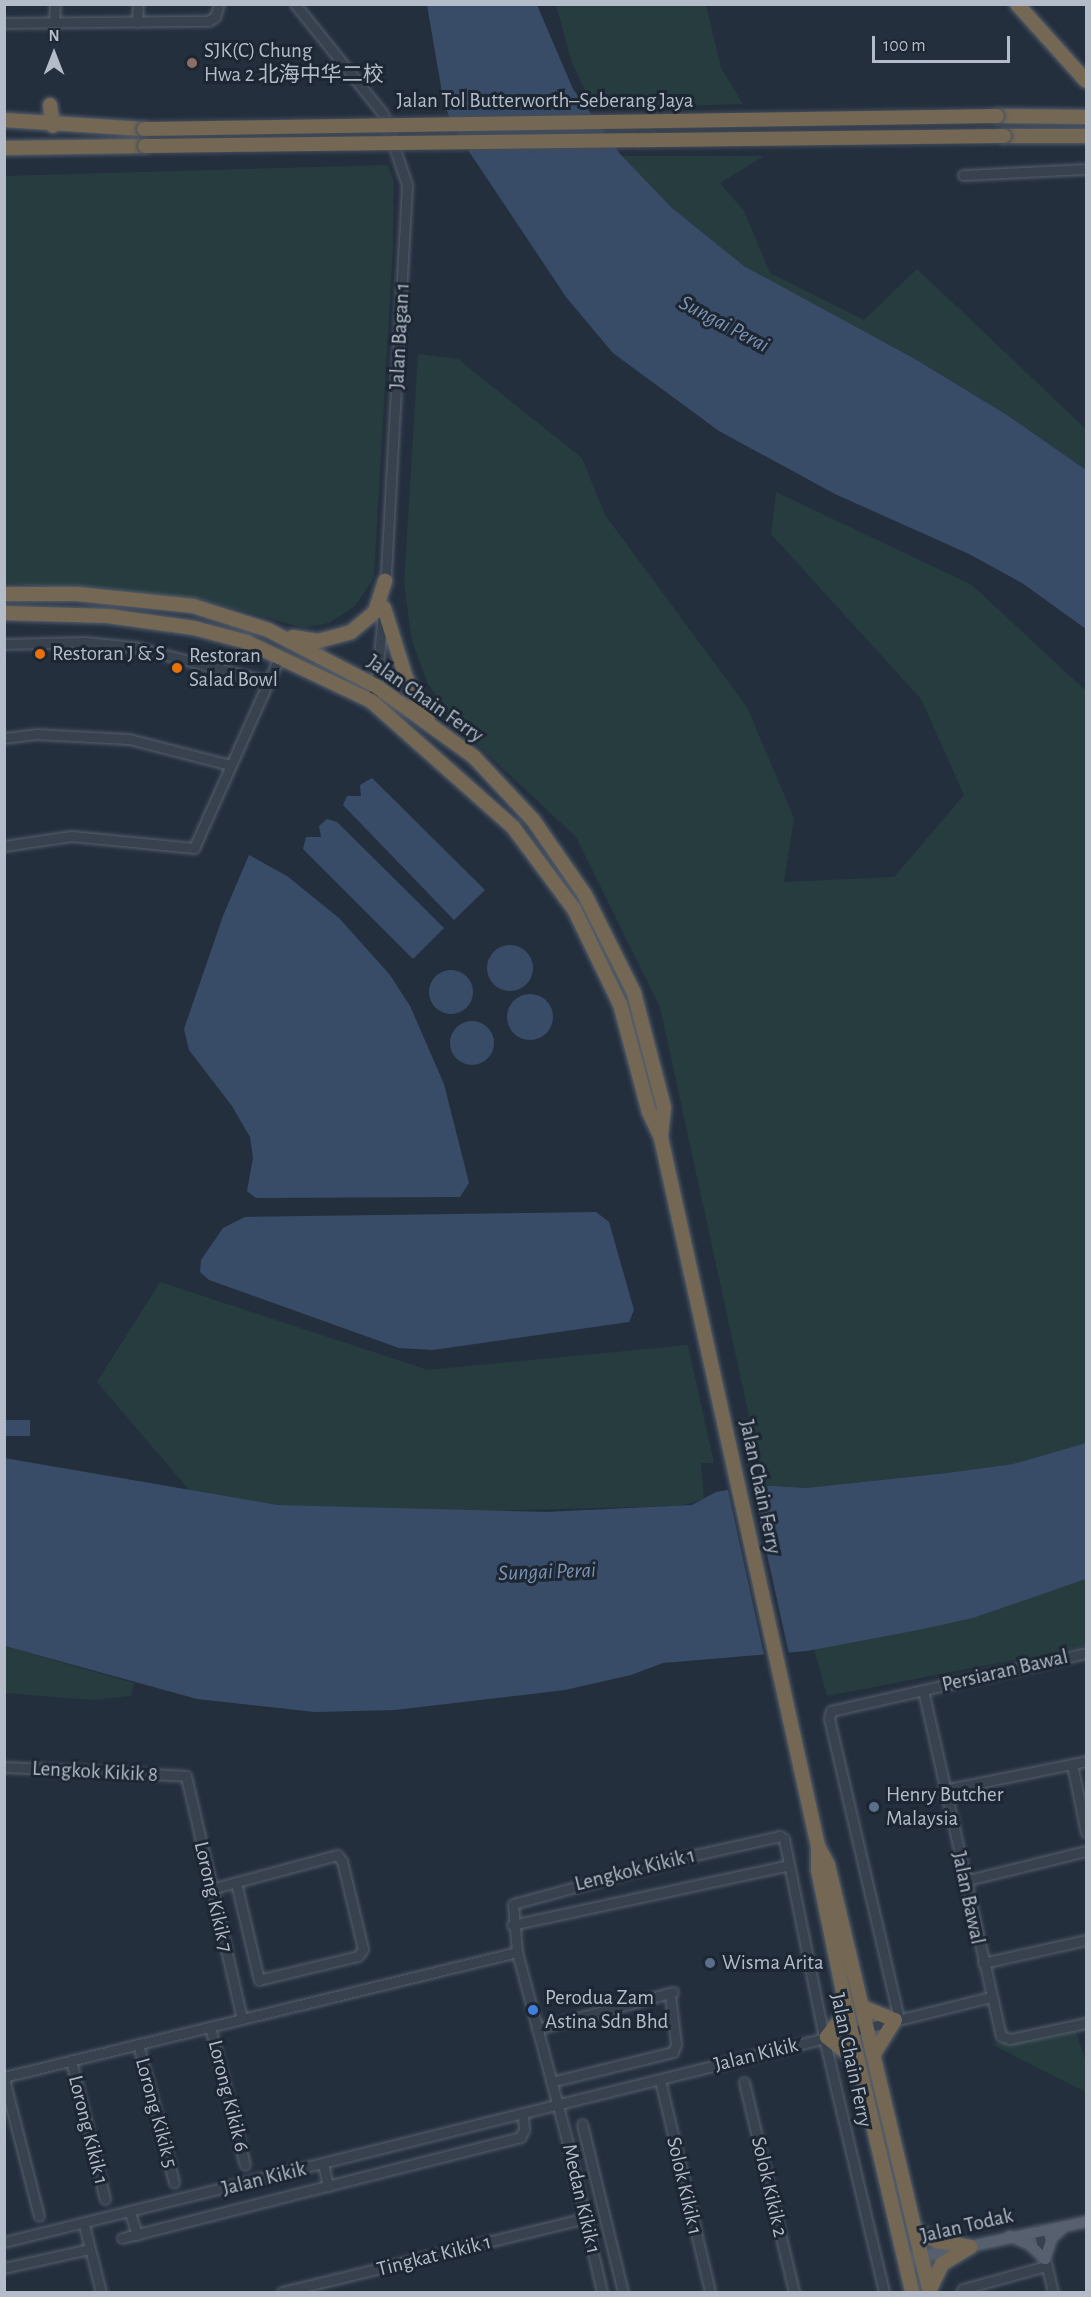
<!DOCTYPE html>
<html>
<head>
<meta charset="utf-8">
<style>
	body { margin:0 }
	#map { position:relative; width:1091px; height:2297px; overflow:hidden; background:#242f3e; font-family:"Alegreya Sans","Noto Sans SC",sans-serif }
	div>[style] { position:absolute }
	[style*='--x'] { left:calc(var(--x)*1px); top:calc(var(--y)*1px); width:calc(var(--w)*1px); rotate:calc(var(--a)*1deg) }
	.green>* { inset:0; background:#263c3f }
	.water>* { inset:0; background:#394c67 }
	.round { border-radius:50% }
	.pier>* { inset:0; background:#242f3e }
	.roads { filter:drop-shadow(0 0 2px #565f6c) drop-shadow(0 0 2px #565f6c) }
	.minor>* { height:9px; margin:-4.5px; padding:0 4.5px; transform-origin:4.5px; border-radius:4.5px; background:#38414e }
	.major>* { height:10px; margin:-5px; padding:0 5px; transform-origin:5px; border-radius:5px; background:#56606e }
	.highway>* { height:14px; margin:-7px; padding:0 7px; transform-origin:7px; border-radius:7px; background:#746855 }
	.bridges { filter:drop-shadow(0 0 2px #434c59) drop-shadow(0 0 2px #434c59) }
	.highway-bridge>* { height:14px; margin:-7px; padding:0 7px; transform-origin:7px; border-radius:7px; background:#746855 }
	.dots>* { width:16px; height:16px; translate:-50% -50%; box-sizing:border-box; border:3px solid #1d2633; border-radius:50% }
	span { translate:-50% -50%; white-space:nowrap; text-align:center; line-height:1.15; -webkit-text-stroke:6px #1d2633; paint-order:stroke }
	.poi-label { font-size:21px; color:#b4bcc9 }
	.left { translate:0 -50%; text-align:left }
	.street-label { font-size:21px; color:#b4bcc9 }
	.water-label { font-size:22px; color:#7c92b1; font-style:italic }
	.frame { position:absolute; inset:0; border:6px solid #b4bcc9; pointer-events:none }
	.north { position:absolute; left:24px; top:24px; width:60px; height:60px; -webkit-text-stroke:4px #1d2633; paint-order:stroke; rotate:0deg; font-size:16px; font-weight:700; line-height:24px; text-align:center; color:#b4bcc9 }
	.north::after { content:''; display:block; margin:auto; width:21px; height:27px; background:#b4bcc9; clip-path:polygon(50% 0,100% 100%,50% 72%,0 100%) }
	.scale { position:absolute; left:872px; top:36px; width:138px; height:27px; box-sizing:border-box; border:3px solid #b4bcc9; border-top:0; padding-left:8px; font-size:18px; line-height:21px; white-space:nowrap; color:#b4bcc9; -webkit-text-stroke:4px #1d2633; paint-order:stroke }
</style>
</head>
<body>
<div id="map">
	<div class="green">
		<i style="clip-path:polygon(556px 5px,706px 5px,721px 68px,743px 104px,594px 109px,572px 63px)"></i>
		<i style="clip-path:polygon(621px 156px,764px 156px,720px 183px,744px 211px,770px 273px,864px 320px,917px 269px,1086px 429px,1086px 470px,1007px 415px,915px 359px,744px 266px,672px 208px)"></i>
		<i style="clip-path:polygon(388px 165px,394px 182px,393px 247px,374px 578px,355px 606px,329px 623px,304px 628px,204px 600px,5px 583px,4px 176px)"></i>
		<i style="clip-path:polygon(418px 354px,458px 359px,582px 458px,605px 515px,747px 707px,794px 818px,784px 882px,894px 877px,964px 795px,921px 699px,771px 534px,776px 492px,972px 585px,1086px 691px,1086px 1443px,1013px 1464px,947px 1473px,806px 1488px,764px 1485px,660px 1007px,576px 837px,458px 727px,428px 684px,412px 641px,404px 584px)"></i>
		<i style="clip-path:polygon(160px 1282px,428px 1370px,688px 1345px,714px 1463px,701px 1463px,704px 1499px,680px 1506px,440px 1512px,278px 1505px,190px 1491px,97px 1382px)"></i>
		<i style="clip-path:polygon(1086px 1579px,1086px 1646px,827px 1696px,814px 1649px,973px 1618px)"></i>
		<i style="clip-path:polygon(4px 1646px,134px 1683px,131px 1696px,94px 1700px,5px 1693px)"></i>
		<i style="clip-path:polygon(1076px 2032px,1086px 2062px,1086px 2092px,991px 2044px)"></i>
	</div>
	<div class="water">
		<i style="clip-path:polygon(427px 5px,537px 5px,573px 89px,621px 155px,672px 208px,744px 266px,915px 359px,1007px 415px,1086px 470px,1086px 629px,1022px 583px,969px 554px,835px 494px,719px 431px,613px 353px,566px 297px,456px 132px,444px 104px)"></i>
		<i style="clip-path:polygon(372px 778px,485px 890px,454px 920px,343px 805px,347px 796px,361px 796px,360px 785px)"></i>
		<i style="clip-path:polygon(327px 819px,337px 822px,444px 928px,413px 959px,303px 849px,306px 837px,321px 837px,319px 826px)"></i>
		<i style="clip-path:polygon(249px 855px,287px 876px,339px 918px,390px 975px,410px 1006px,444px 1084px,469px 1183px,460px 1197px,256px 1198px,247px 1191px,253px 1158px,250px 1137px,232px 1106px,189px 1050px,184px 1029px,223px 916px)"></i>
		<i class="round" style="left:487px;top:945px;width:46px;height:46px"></i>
		<i class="round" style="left:429px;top:970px;width:44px;height:44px"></i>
		<i class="round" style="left:507px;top:994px;width:46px;height:46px"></i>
		<i class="round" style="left:450px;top:1021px;width:44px;height:44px"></i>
		<i style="clip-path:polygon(596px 1212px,609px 1222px,634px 1310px,629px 1322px,433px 1350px,399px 1348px,209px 1280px,200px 1272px,201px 1260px,223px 1228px,245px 1217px)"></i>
		<i style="clip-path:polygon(5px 1420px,30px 1420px,30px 1436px,5px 1436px)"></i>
		<i style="clip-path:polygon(1086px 1443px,1086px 1579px,973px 1618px,918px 1630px,807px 1651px,663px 1663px,631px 1675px,565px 1690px,395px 1710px,315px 1712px,197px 1699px,5px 1646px,4px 1458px,278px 1505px,546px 1512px,692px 1505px,716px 1492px,756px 1485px,806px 1488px,947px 1473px,1013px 1464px)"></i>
	</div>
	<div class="pier">
		<i style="clip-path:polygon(751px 1482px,789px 1654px,764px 1655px,727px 1486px)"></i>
	</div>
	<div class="roads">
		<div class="minor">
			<i style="--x:295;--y:4;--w:141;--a:51.3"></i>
			<i style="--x:383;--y:114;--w:75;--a:71.3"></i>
			<i style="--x:407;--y:185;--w:401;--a:93.1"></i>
			<i style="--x:54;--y:22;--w:18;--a:-87"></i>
			<i style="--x:137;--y:22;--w:18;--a:-87"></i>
			<i style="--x:4;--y:23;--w:204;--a:-0.6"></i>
			<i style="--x:208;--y:21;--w:8;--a:-30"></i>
			<i style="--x:215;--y:17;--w:14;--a:-73"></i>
			<i style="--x:963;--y:175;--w:123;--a:-2.8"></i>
			<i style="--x:4;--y:644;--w:81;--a:-1.4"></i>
			<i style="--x:85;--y:642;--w:50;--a:5.7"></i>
			<i style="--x:135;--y:647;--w:139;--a:14.5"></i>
			<i style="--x:371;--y:701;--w:16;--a:-72"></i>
			<i style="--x:376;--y:686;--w:73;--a:-84.5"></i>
			<i style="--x:4;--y:738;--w:32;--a:-7"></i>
			<i style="--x:36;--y:734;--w:93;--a:3.1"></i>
			<i style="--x:129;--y:739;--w:104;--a:14.4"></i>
			<i style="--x:4;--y:846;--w:68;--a:-8.5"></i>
			<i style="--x:71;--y:836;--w:124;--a:5.6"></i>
			<i style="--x:194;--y:848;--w:210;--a:-65.9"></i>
			<i style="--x:923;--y:1690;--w:355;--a:77.3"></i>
			<i style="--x:1001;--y:2036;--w:9;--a:18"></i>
			<i style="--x:1010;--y:2039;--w:78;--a:-11.9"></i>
			<i style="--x:1072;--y:1764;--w:70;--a:78.5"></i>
			<i style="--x:4;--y:1767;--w:182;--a:2.8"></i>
			<i style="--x:186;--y:1776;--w:249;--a:77"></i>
			<i style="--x:944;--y:1790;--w:145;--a:-11.5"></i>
			<i style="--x:964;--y:1881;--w:126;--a:-13.8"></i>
			<i style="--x:211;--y:1889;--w:131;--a:-15.1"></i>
			<i style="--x:337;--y:1855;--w:8;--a:50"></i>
			<i style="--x:342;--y:1861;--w:90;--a:76.6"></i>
			<i style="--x:363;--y:1949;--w:9;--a:126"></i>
			<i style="--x:358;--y:1956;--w:102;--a:166.4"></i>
			<i style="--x:259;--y:1980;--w:100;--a:-103.3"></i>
			<i style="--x:512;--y:1925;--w:283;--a:-12.2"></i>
			<i style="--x:983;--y:1963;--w:106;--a:-12.6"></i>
			<i style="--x:899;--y:2019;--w:309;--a:-103.1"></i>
			<i style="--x:829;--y:1718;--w:7;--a:-74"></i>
			<i style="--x:831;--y:1711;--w:262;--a:-12.8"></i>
			<i style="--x:210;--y:2027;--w:142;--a:75.8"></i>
			<i style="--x:537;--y:2029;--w:141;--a:-15.2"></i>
			<i style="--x:138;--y:2044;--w:143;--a:75.4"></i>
			<i style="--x:71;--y:2060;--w:143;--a:76.3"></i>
			<i style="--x:4;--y:2077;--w:528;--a:-13.69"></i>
			<i style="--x:4;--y:2079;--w:141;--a:75.7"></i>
			<i style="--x:660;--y:2080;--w:218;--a:76.7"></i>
			<i style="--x:551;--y:2082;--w:126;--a:-13.8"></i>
			<i style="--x:673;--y:2052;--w:9;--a:-69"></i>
			<i style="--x:676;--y:2044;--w:49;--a:-97"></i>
			<i style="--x:744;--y:2082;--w:216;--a:76.6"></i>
			<i style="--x:582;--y:2124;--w:173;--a:76.3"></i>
			<i style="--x:323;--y:2164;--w:23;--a:77"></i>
			<i style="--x:130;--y:2213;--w:23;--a:72"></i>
			<i style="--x:84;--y:2225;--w:69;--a:75.8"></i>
			<i style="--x:1038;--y:2230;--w:64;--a:76.4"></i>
			<i style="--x:122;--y:2238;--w:411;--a:-14.2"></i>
			<i style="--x:520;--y:2137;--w:8;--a:-60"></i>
			<i style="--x:524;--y:2130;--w:15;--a:-94"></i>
			<i style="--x:4;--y:2242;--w:1016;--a:-13.95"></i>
			<i style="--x:4;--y:2268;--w:87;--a:-12.6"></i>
			<i style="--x:282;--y:2292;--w:312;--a:-13.7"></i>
			<i style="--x:602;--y:2292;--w:156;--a:-103"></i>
			<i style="--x:567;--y:2140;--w:195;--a:-104.9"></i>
			<i style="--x:517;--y:1952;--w:48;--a:-94.8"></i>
			<i style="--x:513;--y:1904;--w:179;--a:-15.2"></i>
			<i style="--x:686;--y:1857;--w:96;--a:-12.6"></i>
			<i style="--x:780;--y:1836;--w:5;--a:37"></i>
			<i style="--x:784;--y:1839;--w:203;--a:78.6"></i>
			<i style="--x:824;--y:2038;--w:261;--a:76.7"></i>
			<i style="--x:961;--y:2292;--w:4;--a:-56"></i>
			<i style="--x:963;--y:2289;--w:86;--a:-15.5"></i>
		</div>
		<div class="major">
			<i style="--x:1010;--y:2236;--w:22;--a:24"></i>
			<i style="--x:1030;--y:2245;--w:21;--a:43"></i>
			<i style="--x:1045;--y:2259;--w:22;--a:-72"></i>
			<i style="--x:1052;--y:2238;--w:12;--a:-42"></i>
			<i style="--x:905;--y:2260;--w:185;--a:-11.9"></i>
		</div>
		<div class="highway">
			<i style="--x:1017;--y:4;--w:103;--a:48.1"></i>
			<i style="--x:50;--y:105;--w:21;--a:82"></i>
			<i style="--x:997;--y:116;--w:89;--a:0.6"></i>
			<i style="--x:4;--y:120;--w:140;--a:3.7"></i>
			<i style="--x:1004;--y:136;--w:82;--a:0"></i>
			<i style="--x:4;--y:148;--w:141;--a:-0.8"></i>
			<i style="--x:4;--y:594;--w:73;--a:0"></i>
			<i style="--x:77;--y:594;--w:117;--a:5.9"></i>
			<i style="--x:193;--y:606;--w:79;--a:17.7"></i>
			<i style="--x:268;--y:630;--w:122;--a:27.4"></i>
			<i style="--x:376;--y:686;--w:121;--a:35.9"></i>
			<i style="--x:474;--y:757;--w:86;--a:46.9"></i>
			<i style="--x:533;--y:820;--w:91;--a:55.3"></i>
			<i style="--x:585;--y:895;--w:110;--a:63.4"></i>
			<i style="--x:634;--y:993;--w:118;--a:75.3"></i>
			<i style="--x:664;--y:1107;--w:31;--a:96"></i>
			<i style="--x:384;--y:608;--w:73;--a:72.6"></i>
			<i style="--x:406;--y:678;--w:47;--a:62.4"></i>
			<i style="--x:4;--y:613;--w:104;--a:1.7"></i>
			<i style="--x:108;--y:616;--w:87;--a:7.9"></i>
			<i style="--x:194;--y:628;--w:55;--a:14.8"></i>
			<i style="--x:247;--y:642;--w:137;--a:25.4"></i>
			<i style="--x:371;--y:701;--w:190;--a:41.6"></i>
			<i style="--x:513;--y:827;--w:102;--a:53.4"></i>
			<i style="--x:574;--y:909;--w:106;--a:64.2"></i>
			<i style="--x:620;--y:1004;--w:112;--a:75"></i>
			<i style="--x:649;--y:1112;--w:29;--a:65"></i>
			<i style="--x:661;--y:1138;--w:725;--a:77.5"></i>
			<i style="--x:818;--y:1846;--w:24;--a:90"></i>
			<i style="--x:818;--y:1870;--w:164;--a:78.4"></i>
			<i style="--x:851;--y:2031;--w:268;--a:76.8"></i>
			<i style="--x:293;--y:637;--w:25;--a:9"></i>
			<i style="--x:318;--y:641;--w:34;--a:-15"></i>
			<i style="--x:351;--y:632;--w:31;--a:-40"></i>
			<i style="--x:375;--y:612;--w:33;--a:-72"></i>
			<i style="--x:819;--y:1848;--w:19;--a:62"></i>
			<i style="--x:828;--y:1865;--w:439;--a:76.6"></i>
			<i style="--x:862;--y:2007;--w:35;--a:22"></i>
			<i style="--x:895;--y:2020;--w:39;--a:122"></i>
			<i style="--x:847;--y:2011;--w:33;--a:128"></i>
			<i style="--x:827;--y:2037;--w:40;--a:39"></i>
			<i style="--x:915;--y:2230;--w:25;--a:27"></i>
			<i style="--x:937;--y:2241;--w:34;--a:10"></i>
			<i style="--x:930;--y:2289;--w:28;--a:-64"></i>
			<i style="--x:942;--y:2264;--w:33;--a:-31"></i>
		</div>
	</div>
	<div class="bridges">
		<div class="highway-bridge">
			<i style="--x:144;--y:129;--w:853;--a:-0.87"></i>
			<i style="--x:145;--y:146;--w:859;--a:-0.67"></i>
		</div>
	</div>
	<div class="dots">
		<i style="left:192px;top:63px;background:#8d6e63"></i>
		<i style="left:40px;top:654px;background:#e8710a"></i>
		<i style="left:177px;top:668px;background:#e8710a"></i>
		<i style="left:874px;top:1807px;background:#5c6f8a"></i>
		<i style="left:710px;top:1963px;background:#5c6f8a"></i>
		<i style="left:533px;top:2010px;background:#3f7fe0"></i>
	</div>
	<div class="poi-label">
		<span class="left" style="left:204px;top:63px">SJK(C) Chung<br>Hwa 2 北海中华二校</span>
		<span class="left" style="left:52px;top:654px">Restoran J &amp; S</span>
		<span class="left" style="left:189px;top:668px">Restoran<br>Salad Bowl</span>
		<span class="left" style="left:886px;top:1807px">Henry Butcher<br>Malaysia</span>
		<span class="left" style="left:722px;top:1963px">Wisma Arita</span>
		<span class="left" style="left:545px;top:2010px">Perodua Zam<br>Astina Sdn Bhd</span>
	</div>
	<div class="street-label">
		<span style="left:545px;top:101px">Jalan Tol Butterworth–Seberang Jaya</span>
		<span style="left:400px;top:336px;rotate:-87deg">Jalan Bagan 1</span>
		<span style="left:425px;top:699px;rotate:35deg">Jalan Chain Ferry</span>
		<span style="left:760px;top:1487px;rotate:78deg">Jalan Chain Ferry</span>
		<span style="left:1005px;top:1671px;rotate:-13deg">Persiaran Bawal</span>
		<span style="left:95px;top:1772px;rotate:3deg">Lengkok Kikik 8</span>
		<span style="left:635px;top:1870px;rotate:-14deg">Lengkok Kikik 1</span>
		<span style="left:213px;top:1897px;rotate:77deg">Lorong Kikik 7</span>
		<span style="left:968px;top:1898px;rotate:78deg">Jalan Bawal</span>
		<span style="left:756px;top:2055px;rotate:-14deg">Jalan Kikik</span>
		<span style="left:851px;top:2060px;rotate:78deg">Jalan Chain Ferry</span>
		<span style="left:228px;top:2096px;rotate:76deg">Lorong Kikik 6</span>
		<span style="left:156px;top:2113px;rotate:75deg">Lorong Kikik 5</span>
		<span style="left:88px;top:2130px;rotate:76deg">Lorong Kikik 1</span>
		<span style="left:264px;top:2179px;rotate:-14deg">Jalan Kikik</span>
		<span style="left:684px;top:2186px;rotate:77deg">Solok Kikik 1</span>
		<span style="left:769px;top:2187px;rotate:77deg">Solok Kikik 2</span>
		<span style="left:581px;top:2199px;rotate:77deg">Medan Kikik 1</span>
		<span style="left:967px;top:2226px;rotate:-13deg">Jalan Todak</span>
		<span style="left:434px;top:2256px;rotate:-14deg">Tingkat Kikik 1</span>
	</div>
	<div class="water-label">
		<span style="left:724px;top:324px;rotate:28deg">Sungai Perai</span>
		<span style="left:547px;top:1572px;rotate:-2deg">Sungai Perai</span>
	</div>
	<div class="frame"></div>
	<div class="north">N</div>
	<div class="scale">100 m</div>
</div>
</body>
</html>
